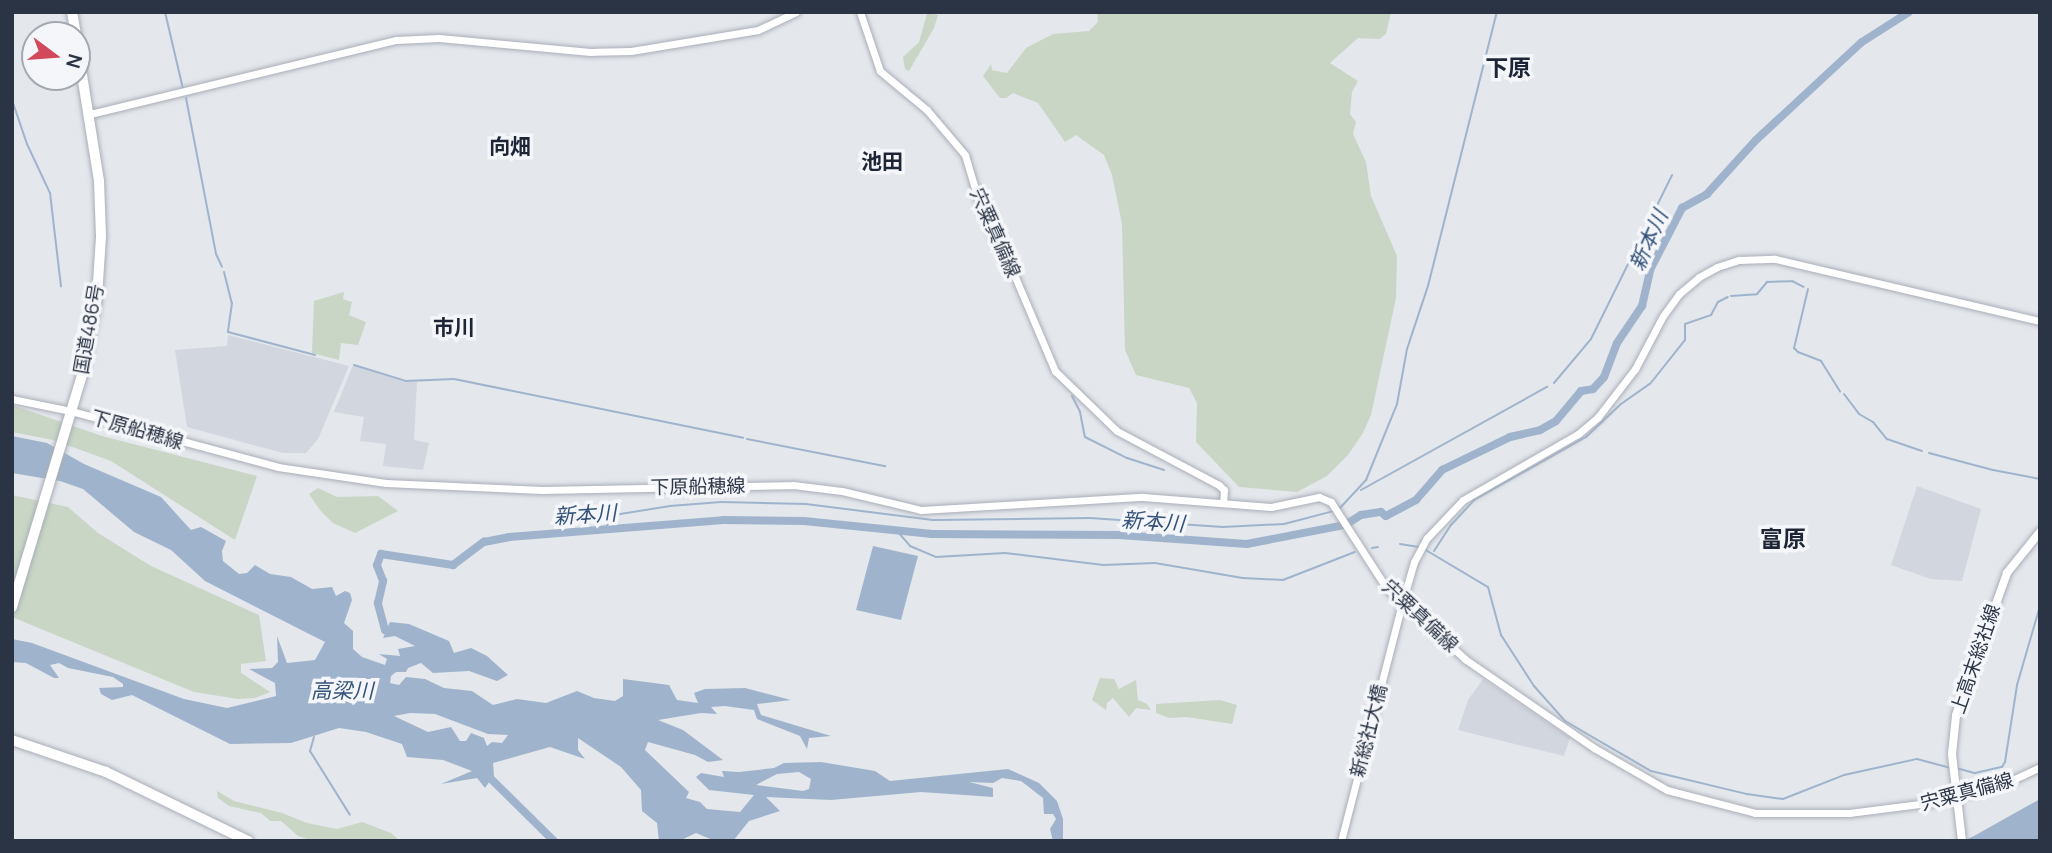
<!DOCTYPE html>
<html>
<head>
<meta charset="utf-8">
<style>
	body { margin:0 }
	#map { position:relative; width:2052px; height:853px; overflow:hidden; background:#e4e7ec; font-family:Manrope,"Noto Sans JP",sans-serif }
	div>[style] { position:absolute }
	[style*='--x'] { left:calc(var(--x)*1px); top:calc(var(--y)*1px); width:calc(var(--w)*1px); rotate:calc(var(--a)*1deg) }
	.built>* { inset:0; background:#d2d6de }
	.green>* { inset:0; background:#c9d6c5 }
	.water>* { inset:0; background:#9fb4cc }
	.stream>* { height:2px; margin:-1px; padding:0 1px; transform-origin:1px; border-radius:1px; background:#9fb4cc }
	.river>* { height:8px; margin:-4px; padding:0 4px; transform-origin:4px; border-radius:4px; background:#9fb4cc }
	.roads { filter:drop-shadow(0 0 2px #a9aeb7) drop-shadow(0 0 2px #a9aeb7) }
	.secondary>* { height:7px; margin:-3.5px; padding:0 3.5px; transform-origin:3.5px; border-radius:3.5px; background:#fff }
	.primary>* { height:8px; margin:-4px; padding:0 4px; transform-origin:4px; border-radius:4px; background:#fff }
	.highway>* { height:10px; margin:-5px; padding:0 5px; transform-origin:5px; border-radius:5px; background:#fff }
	span { translate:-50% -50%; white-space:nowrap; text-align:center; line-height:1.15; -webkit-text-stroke:7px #f4f6f9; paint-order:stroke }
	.street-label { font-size:19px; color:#2b3445 }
	.neighbourhood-label { font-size:21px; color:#1d2536; font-weight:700 }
	.water-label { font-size:21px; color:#34527a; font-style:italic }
	.quarter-label { font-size:23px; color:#1d2536; font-weight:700 }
	.frame { position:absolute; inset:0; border:14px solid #2b3445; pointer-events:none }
	.north { position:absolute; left:21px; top:21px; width:70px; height:70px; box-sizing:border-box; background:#f4f6f9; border:2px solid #a4a8b1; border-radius:50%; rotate:106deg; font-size:19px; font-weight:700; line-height:28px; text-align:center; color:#2b3445 }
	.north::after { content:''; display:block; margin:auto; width:24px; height:32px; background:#d1495b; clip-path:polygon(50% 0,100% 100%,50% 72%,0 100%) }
</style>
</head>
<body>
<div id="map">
	<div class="built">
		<i style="clip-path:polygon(228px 335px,349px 366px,318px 439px,306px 453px,283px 453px,187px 427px,175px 350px,227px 346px)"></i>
		<i style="clip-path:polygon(353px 365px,406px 382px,417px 382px,414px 440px,429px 443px,423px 470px,383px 466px,386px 444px,360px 441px,364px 417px,334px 412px)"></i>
		<i style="clip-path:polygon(1917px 486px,1981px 509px,1962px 581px,1931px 579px,1891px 565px)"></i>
		<i style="clip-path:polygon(1483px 679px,1570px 738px,1564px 756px,1458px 730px,1468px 700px)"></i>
	</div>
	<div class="green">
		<i style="clip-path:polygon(923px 12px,938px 15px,934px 28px,909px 71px,905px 69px,903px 57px,919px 42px,927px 14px)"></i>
		<i style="clip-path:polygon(1097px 12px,1391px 12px,1386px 34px,1379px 39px,1358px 38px,1330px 63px,1358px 81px,1352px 92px,1350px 114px,1356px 122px,1353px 134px,1366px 162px,1371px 196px,1397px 256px,1396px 298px,1371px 415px,1363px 433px,1348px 455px,1327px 476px,1297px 492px,1239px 487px,1196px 442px,1197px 403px,1189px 388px,1136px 375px,1125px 350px,1122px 224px,1112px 175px,1104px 155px,1076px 135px,1065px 142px,1038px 103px,1013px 93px,1006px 98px,1000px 98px,983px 76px,991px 64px,992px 70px,1007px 73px,1026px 48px,1053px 34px,1089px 31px,1098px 22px)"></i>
		<i style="clip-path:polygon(344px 292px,343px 299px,352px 302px,349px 315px,366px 322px,358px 345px,341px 343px,339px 360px,312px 353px,314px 301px)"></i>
		<i style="clip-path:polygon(12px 405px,102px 436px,257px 476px,235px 540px,111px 461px,53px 440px,12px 432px)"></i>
		<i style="clip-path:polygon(318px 488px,337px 497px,378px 496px,398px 511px,355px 533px,333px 523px,320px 510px,309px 494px)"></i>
		<i style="clip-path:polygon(12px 495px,68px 507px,98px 533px,151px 566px,259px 615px,266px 661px,241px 664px,241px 673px,270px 692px,255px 698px,238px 699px,194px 692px,12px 617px)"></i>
		<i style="clip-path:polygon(1100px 678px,1114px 679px,1119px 689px,1136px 680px,1138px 700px,1147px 704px,1151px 710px,1136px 708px,1129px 717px,1113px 698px,1107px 703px,1106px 710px,1092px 700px)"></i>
		<i style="clip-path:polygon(1220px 700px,1237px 705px,1232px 724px,1187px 717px,1169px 718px,1156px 713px,1156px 704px)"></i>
		<i style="clip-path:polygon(217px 791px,234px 801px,282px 813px,307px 823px,337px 829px,362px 822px,391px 833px,400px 841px,313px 841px,298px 836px,281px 821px,270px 821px,261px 813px,229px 806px,218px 798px)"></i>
	</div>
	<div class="water">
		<i style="clip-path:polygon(evenodd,12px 436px,47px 443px,84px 464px,161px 497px,191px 530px,201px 527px,226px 541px,222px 551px,223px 561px,239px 574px,247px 573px,255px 565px,270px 574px,291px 577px,312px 589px,332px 587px,336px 596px,345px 591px,350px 593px,352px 600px,344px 623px,353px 631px,353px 649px,362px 657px,385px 665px,387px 659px,379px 654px,400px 656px,398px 649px,415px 646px,395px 636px,383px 638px,390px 622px,409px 624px,449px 641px,454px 653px,471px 648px,487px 656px,508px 675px,497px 681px,469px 671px,433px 673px,421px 663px,408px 668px,406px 672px,396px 672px,391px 676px,390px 683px,399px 685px,406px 677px,425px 679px,444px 688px,472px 691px,493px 705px,517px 699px,546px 703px,577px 691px,594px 698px,615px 701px,623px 696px,623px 679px,669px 685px,677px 700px,698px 703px,694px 693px,705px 689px,745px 688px,791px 700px,757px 704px,761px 715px,831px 736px,809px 738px,807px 749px,800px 736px,757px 719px,754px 710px,725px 706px,711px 707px,717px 714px,701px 713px,658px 720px,683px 730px,723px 760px,708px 762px,695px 755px,648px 742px,645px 750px,689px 792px,686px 798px,700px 802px,707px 809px,740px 812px,754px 795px,709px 790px,696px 777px,701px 773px,724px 777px,722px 771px,739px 772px,774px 768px,784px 763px,821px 762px,875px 771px,890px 781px,1008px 769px,1039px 783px,1057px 801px,1063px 819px,1063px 841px,1053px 841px,1050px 829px,1056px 819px,1053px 814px,1044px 814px,1043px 798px,1021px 781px,1002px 778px,993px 783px,969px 782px,993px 788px,993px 797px,921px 792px,831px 800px,766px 797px,780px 811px,749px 821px,733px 841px,715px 841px,696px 833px,679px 841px,659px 841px,657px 823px,642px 811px,641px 790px,621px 767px,578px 738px,578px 750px,585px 759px,550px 747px,493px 763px,494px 775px,485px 788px,477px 778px,441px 784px,472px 771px,443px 760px,407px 757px,402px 744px,366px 732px,339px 728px,291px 743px,230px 744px,132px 695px,112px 700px,101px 694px,99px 688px,123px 687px,123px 684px,113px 677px,68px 668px,59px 663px,50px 665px,59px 678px,54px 678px,26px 663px,12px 662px,12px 639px,32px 643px,184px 699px,227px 708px,276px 696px,275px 683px,249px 669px,272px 668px,278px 662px,277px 636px,287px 663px,315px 660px,325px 642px,205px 581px,171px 550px,134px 532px,83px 489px,60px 481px,12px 473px,12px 436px,410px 713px,435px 714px,488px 734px,508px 735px,502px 743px,492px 742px,487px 746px,484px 738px,471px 733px,466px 741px,460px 741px,451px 727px,428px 732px,394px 716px,410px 713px,12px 436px,799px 772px,811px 779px,809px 789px,803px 791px,756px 785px,777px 774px,799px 772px)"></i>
		<i style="clip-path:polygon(873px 546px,918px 556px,901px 620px,856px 610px)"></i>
		<i style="clip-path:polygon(2040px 799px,2040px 841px,1963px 841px,1974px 836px)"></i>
	</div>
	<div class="stream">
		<i style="--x:165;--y:12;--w:79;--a:76.8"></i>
		<i style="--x:909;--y:91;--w:40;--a:43"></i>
		<i style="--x:186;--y:98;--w:159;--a:79.1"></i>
		<i style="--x:216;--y:254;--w:14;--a:65"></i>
		<i style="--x:12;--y:100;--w:46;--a:71.2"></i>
		<i style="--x:27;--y:144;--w:54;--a:64.9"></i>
		<i style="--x:50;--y:193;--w:94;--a:83.3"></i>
		<i style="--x:224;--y:272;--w:32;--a:76"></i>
		<i style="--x:232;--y:303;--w:29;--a:98"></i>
		<i style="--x:228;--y:332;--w:90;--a:14.8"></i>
		<i style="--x:1808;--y:289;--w:61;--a:103.3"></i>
		<i style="--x:1794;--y:348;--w:6;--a:45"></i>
		<i style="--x:1798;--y:352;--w:25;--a:21"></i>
		<i style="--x:1821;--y:361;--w:36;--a:58"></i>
		<i style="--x:1731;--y:296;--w:26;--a:-4"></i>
		<i style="--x:1757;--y:294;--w:16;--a:-50"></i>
		<i style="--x:1767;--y:282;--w:25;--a:-2"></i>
		<i style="--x:1792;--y:281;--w:13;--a:27"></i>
		<i style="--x:354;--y:365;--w:54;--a:17.1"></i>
		<i style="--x:406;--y:381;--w:48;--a:-2.4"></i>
		<i style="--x:454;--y:379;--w:295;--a:11.5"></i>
		<i style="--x:1554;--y:383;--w:57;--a:-49.9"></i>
		<i style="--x:1591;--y:339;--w:183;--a:-63.7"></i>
		<i style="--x:1844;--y:394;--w:25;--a:53"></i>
		<i style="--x:1859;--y:414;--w:16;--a:30"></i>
		<i style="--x:1873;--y:422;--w:22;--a:51"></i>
		<i style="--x:1887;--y:439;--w:37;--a:19"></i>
		<i style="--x:1072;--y:396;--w:18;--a:63"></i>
		<i style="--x:1080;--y:412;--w:25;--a:79"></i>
		<i style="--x:1085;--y:437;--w:47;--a:26.6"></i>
		<i style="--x:1127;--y:458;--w:39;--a:18"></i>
		<i style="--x:747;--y:439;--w:141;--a:11.1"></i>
		<i style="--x:1929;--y:453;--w:66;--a:14.9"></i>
		<i style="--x:1993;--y:470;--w:48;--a:10.8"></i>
		<i style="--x:1361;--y:490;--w:213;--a:-29"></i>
		<i style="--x:1339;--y:509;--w:40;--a:-47"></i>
		<i style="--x:1366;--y:480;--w:82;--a:-67.8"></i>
		<i style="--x:1397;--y:404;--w:56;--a:-79.7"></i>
		<i style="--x:1407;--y:349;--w:66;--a:-71.6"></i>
		<i style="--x:1428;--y:286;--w:283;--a:-75.9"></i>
		<i style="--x:606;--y:527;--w:14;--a:-56"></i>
		<i style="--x:614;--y:515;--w:57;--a:-9.1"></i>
		<i style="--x:670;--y:506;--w:51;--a:-4.5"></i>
		<i style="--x:721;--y:502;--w:85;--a:1.3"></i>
		<i style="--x:806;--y:504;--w:128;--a:7.2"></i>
		<i style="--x:933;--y:520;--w:157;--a:-0.7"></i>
		<i style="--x:1090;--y:518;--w:133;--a:3.9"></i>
		<i style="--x:1223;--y:527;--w:61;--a:-2.8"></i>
		<i style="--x:1284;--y:524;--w:52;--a:-14.6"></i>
		<i style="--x:898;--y:532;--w:18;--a:49"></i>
		<i style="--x:910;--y:546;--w:28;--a:23"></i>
		<i style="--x:936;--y:557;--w:69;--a:-3.3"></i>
		<i style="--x:1005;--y:553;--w:99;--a:7"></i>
		<i style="--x:1103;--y:565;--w:52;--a:-2.2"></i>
		<i style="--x:1155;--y:563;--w:89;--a:9.7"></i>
		<i style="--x:1243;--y:578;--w:40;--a:2.9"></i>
		<i style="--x:1283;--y:580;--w:77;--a:-21.3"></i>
		<i style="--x:1400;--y:544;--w:19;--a:9"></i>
		<i style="--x:1372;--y:548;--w:6;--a:-9"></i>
		<i style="--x:1424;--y:549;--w:74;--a:30.7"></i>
		<i style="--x:1488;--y:587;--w:50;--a:74.8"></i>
		<i style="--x:1501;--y:635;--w:61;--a:57.1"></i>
		<i style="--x:1534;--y:686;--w:47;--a:48.5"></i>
		<i style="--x:1565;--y:721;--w:99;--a:30.2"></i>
		<i style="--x:1651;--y:771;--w:99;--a:13.5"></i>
		<i style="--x:1747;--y:794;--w:36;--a:8"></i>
		<i style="--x:1783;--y:799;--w:66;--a:-21.5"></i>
		<i style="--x:1844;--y:775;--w:75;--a:-12.4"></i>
		<i style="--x:1917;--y:759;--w:35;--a:15"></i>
		<i style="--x:1434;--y:551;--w:31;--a:-57"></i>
		<i style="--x:1451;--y:525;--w:34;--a:-47"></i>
		<i style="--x:1474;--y:500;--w:129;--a:-29.4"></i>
		<i style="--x:1586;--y:437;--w:48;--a:-43.3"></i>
		<i style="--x:1621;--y:404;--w:35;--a:-35"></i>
		<i style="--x:1650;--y:384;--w:56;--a:-51.5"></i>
		<i style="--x:1685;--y:340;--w:16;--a:-90"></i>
		<i style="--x:1685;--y:324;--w:28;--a:-19"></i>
		<i style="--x:1711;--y:315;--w:15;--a:-62"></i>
		<i style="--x:1718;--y:302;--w:11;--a:-27"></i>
		<i style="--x:314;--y:737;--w:15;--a:106"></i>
		<i style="--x:310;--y:751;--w:75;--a:58"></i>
		<i style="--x:1956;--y:768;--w:20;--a:15"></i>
		<i style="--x:1975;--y:773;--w:28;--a:-13"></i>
		<i style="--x:2002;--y:767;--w:6;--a:-59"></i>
		<i style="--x:2005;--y:762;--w:78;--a:-81.1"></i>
		<i style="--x:2017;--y:685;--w:82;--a:-73.8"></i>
	</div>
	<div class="river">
		<i style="--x:395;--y:632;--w:10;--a:-169"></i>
		<i style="--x:385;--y:630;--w:28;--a:-105"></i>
		<i style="--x:378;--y:603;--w:23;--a:-77"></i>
		<i style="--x:383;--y:581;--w:17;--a:-111"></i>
		<i style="--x:377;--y:565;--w:12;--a:-70"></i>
		<i style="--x:381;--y:554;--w:73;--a:8.7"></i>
		<i style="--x:453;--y:565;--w:39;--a:-37"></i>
		<i style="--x:484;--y:542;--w:25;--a:-11"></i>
		<i style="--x:509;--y:537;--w:215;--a:-4.5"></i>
		<i style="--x:723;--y:520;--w:81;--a:0.7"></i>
		<i style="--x:804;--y:521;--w:129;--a:5.8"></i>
		<i style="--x:932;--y:534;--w:187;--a:0.3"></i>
		<i style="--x:1119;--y:535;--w:128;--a:4"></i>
		<i style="--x:1247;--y:544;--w:100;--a:-11"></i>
		<i style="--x:1345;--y:525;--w:19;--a:-32"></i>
		<i style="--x:1361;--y:515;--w:20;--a:-9"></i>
		<i style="--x:1381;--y:512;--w:6;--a:39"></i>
		<i style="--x:1386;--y:516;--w:34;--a:-28"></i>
		<i style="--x:1416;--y:500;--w:40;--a:-49"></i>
		<i style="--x:1442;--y:470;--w:76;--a:-25.9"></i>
		<i style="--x:1510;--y:437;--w:31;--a:-13"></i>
		<i style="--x:1540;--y:430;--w:18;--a:-29"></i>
		<i style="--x:1556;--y:421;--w:39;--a:-50"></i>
		<i style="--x:1581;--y:391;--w:12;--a:-9"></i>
		<i style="--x:1593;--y:389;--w:16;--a:-47"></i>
		<i style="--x:1604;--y:377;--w:36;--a:-69"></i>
		<i style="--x:1617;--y:343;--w:45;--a:-56"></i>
		<i style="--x:1642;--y:306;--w:37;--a:-77"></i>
		<i style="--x:1650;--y:270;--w:70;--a:-62.7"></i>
		<i style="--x:1682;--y:208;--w:29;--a:-29"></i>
		<i style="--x:1707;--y:194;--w:73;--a:-47.8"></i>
		<i style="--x:1756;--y:140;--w:144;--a:-42.8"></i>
		<i style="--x:1862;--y:42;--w:56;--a:-32.6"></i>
		<i style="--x:484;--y:772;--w:98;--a:44.6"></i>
	</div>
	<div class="roads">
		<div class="secondary">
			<i style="--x:860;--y:12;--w:62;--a:71.3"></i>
			<i style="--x:880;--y:71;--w:61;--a:39.7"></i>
			<i style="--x:927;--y:110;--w:59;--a:49.8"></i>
			<i style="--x:965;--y:155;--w:59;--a:73.4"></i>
			<i style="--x:982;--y:212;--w:68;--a:62.7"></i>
			<i style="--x:1013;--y:272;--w:108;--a:67"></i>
			<i style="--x:1055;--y:371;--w:86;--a:44.1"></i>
			<i style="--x:1117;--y:431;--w:115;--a:27.9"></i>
			<i style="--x:1219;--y:485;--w:7;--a:45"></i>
			<i style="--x:1224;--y:490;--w:13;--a:94"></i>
			<i style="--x:90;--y:114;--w:315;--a:-13.6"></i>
			<i style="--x:396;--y:40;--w:43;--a:-2.7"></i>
			<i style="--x:439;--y:38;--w:152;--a:5.3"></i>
			<i style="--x:590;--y:52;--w:41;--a:-1.4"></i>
			<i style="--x:631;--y:51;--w:129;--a:-9.4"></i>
			<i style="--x:758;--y:30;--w:42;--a:-25.3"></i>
			<i style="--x:12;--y:399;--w:60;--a:11.5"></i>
			<i style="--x:71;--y:411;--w:214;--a:15.1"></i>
			<i style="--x:278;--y:467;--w:109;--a:8.4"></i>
			<i style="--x:386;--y:483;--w:156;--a:2.6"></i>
			<i style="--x:542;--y:490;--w:251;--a:-1.1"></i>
			<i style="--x:793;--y:485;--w:49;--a:7"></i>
			<i style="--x:842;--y:491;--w:81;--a:13.5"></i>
			<i style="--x:921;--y:510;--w:222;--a:-3.4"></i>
			<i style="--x:1143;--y:497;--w:128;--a:4.5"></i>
			<i style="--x:1271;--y:507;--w:49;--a:-11.8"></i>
			<i style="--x:1319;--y:497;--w:13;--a:23"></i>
			<i style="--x:1331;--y:502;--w:103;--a:57.2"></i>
			<i style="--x:1387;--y:589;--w:105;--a:41.9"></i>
			<i style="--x:1465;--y:659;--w:157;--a:34.6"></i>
			<i style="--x:1594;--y:748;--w:84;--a:29.9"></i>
			<i style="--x:1667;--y:790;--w:91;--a:14.6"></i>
			<i style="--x:1755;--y:813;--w:94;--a:0"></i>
			<i style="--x:1849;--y:813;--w:87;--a:-7.3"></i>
			<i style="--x:1935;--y:802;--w:73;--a:-15"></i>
			<i style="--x:2006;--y:783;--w:38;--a:-25"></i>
			<i style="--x:1341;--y:841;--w:246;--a:-75.6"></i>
			<i style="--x:1402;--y:603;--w:43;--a:-73.7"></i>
			<i style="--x:1414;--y:562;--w:27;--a:-62"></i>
			<i style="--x:1427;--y:538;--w:52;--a:-46.5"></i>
			<i style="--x:1463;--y:500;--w:133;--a:-29.9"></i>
			<i style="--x:1578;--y:434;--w:26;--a:-40"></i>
			<i style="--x:1598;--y:417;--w:61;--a:-52.4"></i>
			<i style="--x:1635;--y:369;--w:60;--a:-62.2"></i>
			<i style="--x:1663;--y:316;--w:27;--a:-54"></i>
			<i style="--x:1679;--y:294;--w:26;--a:-40"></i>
			<i style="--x:1699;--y:277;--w:21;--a:-29"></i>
			<i style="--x:1717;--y:267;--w:23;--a:-18"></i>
			<i style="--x:1739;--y:260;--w:36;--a:-2"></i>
			<i style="--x:1775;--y:259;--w:272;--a:13.2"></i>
		</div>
		<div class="primary">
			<i style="--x:1962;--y:841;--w:88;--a:-96.6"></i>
			<i style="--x:1952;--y:754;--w:39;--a:-84"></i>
			<i style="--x:1956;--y:715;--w:151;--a:-70.2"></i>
			<i style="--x:2007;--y:573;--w:53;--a:-51.2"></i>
		</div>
		<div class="highway">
			<i style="--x:72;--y:12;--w:23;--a:80"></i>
			<i style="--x:12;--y:607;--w:250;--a:-73.2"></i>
			<i style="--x:84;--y:368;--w:72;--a:-79.6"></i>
			<i style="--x:97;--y:297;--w:61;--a:-86.2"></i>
			<i style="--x:101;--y:236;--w:55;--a:-92.1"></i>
			<i style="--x:99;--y:181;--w:139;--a:-99.1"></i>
			<i style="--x:12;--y:740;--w:99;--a:18.8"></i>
			<i style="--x:106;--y:772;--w:158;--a:25.9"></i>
		</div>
	</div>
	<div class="street-label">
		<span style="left:995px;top:233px;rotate:66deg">宍粟真備線</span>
		<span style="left:89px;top:329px;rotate:-80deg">国道486号</span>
		<span style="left:137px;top:430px;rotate:16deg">下原船穂線</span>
		<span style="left:698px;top:487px;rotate:-1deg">下原船穂線</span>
		<span style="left:1420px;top:616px;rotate:43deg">宍粟真備線</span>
		<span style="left:1976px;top:659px;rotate:-71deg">上高末総社線</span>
		<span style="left:1369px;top:731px;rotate:-76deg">新総社大橋</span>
		<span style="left:1967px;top:792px;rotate:-15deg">宍粟真備線</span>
	</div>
	<div class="neighbourhood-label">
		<span style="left:510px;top:146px">向畑</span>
		<span style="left:882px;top:161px">池田</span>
		<span style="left:454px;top:327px">市川</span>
	</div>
	<div class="water-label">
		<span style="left:1648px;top:240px;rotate:-66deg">新本川</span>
		<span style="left:585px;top:514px;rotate:-4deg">新本川</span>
		<span style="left:1153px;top:521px;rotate:4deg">新本川</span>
		<span style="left:342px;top:690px">高梁川</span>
	</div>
	<div class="quarter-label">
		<span style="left:1508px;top:67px">下原</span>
		<span style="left:1783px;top:538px">富原</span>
	</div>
	<div class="frame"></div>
	<div class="north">N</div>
</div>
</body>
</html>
